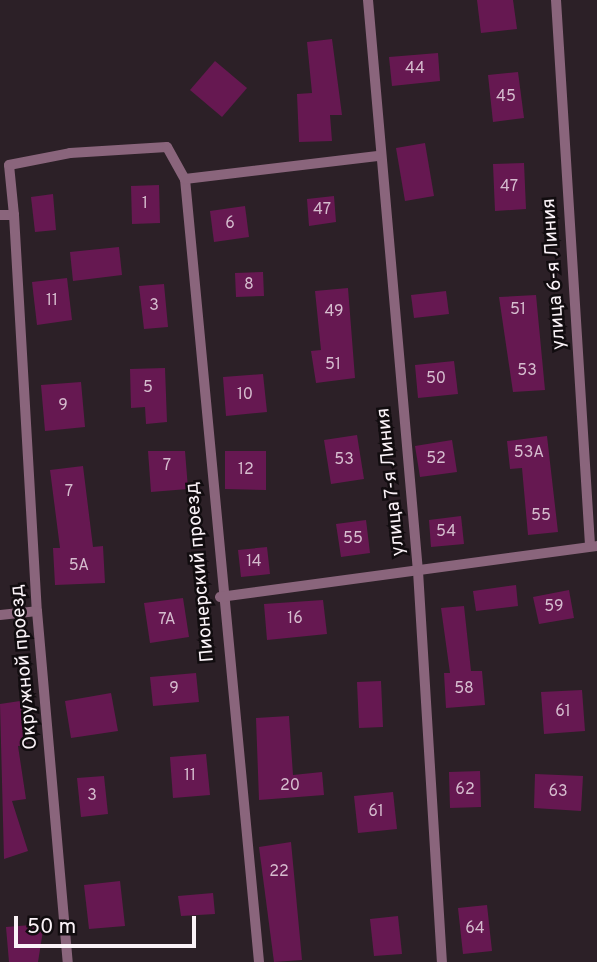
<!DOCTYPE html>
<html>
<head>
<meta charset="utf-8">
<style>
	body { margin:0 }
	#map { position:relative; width:597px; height:962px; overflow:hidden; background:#2c2027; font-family:Overpass,sans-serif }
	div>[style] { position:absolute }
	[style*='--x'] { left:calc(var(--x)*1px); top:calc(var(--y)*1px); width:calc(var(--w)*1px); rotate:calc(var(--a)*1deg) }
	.building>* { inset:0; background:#661851 }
	.service>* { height:10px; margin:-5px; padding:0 5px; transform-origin:5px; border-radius:5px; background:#8a657c }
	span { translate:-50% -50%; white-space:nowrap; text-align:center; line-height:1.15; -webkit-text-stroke:5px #110c0f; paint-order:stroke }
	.number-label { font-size:16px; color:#d5bcce }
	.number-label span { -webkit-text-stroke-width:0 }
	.street-label { font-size:19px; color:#faf2f7 }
	.scale { position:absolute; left:14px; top:916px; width:182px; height:32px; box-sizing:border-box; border:4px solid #faf2f7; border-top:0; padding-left:9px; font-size:21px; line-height:24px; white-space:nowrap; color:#faf2f7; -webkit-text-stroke:5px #110c0f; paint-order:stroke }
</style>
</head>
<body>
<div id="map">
	<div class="building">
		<i style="clip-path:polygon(477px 0,513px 0,517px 29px,481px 33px)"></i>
		<i style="clip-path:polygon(332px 39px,342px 115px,330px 115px,332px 141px,299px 142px,297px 94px,312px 93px,307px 42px)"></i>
		<i style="clip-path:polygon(438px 53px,440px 81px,392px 86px,389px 57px)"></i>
		<i style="clip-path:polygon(215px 61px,247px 88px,222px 117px,190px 90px)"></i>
		<i style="clip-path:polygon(518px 72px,524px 118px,493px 122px,488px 75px)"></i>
		<i style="clip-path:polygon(425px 143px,434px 196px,405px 201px,396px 148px)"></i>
		<i style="clip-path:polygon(524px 163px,526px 209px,495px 211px,493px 164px)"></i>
		<i style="clip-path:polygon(159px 185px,160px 223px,132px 224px,131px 186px)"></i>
		<i style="clip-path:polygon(53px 194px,56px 230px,35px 232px,31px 197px)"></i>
		<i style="clip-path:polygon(334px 196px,336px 222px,309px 226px,307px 199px)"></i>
		<i style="clip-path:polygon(245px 206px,249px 237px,214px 242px,210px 211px)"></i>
		<i style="clip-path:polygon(119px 247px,122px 275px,73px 281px,70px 252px)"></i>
		<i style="clip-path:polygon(263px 272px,264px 296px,236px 297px,235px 273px)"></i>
		<i style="clip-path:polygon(67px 278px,72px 320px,37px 325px,32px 282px)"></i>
		<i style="clip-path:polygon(164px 284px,168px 327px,144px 329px,139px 286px)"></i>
		<i style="clip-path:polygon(348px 288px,355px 378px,316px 383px,311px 351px,321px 350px,315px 291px)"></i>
		<i style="clip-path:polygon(446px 291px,449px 314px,414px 318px,411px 295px)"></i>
		<i style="clip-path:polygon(536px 295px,545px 390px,513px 392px,499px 297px)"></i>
		<i style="clip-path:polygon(454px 361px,458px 394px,418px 398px,415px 365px)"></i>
		<i style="clip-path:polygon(165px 368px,167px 422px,146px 424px,145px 407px,131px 408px,130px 369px)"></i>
		<i style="clip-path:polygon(263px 374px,267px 412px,226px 416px,223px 377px)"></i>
		<i style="clip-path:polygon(81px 382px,85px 427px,45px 431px,41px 385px)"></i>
		<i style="clip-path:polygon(357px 435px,364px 479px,331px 484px,324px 440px)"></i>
		<i style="clip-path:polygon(547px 436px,558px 532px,528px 535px,522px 468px,510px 469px,507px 441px)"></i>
		<i style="clip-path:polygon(452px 440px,457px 472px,420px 477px,415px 446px)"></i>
		<i style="clip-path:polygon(148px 451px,185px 451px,188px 489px,151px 492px)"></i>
		<i style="clip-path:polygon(225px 451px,266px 451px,266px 490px,225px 489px)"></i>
		<i style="clip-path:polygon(83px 466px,93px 547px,103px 546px,105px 583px,55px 585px,53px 548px,60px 548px,50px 470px)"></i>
		<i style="clip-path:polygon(461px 516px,464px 544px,431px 547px,429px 520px)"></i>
		<i style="clip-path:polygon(366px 520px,370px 553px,341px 557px,336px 524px)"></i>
		<i style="clip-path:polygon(267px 547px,270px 574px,241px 577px,238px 550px)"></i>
		<i style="clip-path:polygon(516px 585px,518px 606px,476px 611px,473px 591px)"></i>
		<i style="clip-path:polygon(569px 590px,574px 618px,539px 624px,533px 597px)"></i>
		<i style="clip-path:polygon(183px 598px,189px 637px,150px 643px,144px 603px)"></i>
		<i style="clip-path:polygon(323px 600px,327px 634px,267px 640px,264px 604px)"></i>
		<i style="clip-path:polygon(464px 606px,471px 671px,482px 671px,485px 705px,446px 708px,444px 673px,450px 673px,441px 608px)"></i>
		<i style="clip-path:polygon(196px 673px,199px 702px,153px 706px,150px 677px)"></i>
		<i style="clip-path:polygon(381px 681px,383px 727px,359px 728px,357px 682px)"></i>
		<i style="clip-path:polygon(582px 690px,585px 731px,544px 734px,541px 692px)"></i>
		<i style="clip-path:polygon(111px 693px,118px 731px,71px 738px,65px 701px)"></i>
		<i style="clip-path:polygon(20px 701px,27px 745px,18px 746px,26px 799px,12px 801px,28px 851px,4px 859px,0 704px)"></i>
		<i style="clip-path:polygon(289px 716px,293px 775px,322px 772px,324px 795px,259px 800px,256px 718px)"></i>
		<i style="clip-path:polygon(206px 754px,210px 795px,173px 798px,170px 757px)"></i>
		<i style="clip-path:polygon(480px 771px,481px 807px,450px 808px,449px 772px)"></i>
		<i style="clip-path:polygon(535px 774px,583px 776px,581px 811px,534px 808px)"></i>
		<i style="clip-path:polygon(104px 776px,108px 814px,81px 817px,77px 778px)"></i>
		<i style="clip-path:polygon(393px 792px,397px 829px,358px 833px,354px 796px)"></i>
		<i style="clip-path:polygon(291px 842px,302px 960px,274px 962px,259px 847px)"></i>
		<i style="clip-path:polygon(120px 881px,125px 926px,89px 929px,84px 885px)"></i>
		<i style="clip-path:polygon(213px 893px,215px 914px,181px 916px,178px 896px)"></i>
		<i style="clip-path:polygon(487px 905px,492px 951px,463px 954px,458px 908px)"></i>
		<i style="clip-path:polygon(398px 916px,402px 954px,374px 956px,370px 919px)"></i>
		<i style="clip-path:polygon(44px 924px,38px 962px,9px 962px,6px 927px)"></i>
	</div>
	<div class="service">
		<i style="--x:368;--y:0;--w:573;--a:85"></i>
		<i style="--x:418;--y:571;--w:392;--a:86.5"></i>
		<i style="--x:556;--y:0;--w:546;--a:86.43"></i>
		<i style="--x:185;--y:179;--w:786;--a:84.6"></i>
		<i style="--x:0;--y:215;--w:14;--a:0"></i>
		<i style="--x:14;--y:215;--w:397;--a:86.7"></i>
		<i style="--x:37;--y:611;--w:352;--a:85"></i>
		<i style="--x:14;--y:215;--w:50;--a:-95.7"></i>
		<i style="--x:9;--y:165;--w:62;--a:-11.1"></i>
		<i style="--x:70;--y:153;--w:97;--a:-3.5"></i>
		<i style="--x:167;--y:147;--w:37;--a:61"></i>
		<i style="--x:185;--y:179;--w:194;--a:-6.8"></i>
		<i style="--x:220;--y:597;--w:380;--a:-7.7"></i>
		<i style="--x:0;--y:615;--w:37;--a:-6"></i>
	</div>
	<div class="number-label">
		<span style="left:415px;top:69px">44</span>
		<span style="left:506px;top:97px">45</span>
		<span style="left:509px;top:187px">47</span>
		<span style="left:145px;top:204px">1</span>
		<span style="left:322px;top:210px">47</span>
		<span style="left:230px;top:224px">6</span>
		<span style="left:249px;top:285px">8</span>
		<span style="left:52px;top:301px">11</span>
		<span style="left:154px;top:306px">3</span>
		<span style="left:518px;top:310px">51</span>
		<span style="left:334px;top:312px">49</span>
		<span style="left:333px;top:365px">51</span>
		<span style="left:527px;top:371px">53</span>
		<span style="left:436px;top:379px">50</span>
		<span style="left:148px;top:388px">5</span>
		<span style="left:245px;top:395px">10</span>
		<span style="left:63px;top:406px">9</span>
		<span style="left:529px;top:453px">53А</span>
		<span style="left:436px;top:459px">52</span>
		<span style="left:344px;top:460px">53</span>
		<span style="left:167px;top:466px">7</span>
		<span style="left:246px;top:470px">12</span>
		<span style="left:69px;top:492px">7</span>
		<span style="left:541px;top:516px">55</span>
		<span style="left:446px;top:532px">54</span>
		<span style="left:353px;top:539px">55</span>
		<span style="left:254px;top:562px">14</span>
		<span style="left:79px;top:566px">5А</span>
		<span style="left:554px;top:607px">59</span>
		<span style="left:295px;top:619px">16</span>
		<span style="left:167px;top:620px">7А</span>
		<span style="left:174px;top:689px">9</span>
		<span style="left:464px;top:689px">58</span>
		<span style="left:563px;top:712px">61</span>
		<span style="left:190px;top:776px">11</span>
		<span style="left:290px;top:786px">20</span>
		<span style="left:465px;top:790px">62</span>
		<span style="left:558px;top:792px">63</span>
		<span style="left:92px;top:796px">3</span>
		<span style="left:376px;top:812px">61</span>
		<span style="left:279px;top:872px">22</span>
		<span style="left:475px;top:929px">64</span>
	</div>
	<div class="street-label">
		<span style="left:555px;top:274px;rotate:-94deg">улица 6-я Линия</span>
		<span style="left:392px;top:482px;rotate:-96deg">улица 7-я Линия</span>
		<span style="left:201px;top:572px;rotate:-95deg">Пионерский проезд</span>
		<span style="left:25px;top:667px;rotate:-95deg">Окружной проезд</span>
	</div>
	<div class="scale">50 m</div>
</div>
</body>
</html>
